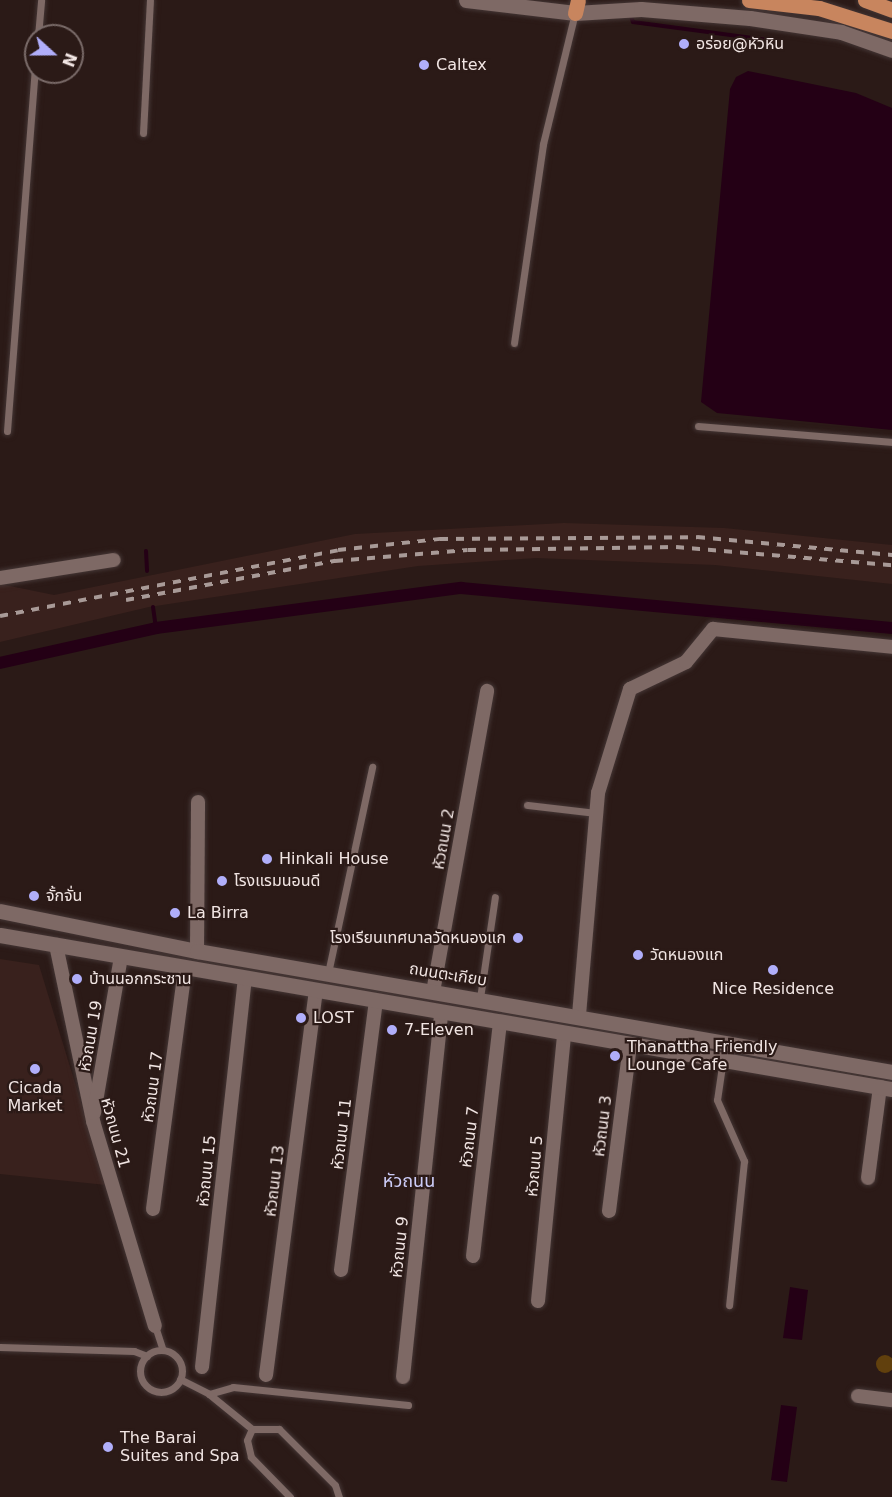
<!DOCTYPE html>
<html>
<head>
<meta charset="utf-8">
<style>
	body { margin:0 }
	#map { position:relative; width:892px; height:1497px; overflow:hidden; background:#2b1a17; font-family:"DejaVu Sans","Noto Sans Thai",sans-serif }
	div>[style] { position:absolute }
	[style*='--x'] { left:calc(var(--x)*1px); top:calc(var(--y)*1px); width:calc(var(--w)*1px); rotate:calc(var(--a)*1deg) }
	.built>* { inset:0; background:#39211d }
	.green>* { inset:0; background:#61400d }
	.round { border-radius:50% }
	.water>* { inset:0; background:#240015 }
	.stream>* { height:4px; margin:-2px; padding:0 2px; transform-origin:2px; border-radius:2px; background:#240015 }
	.canal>* { height:12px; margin:-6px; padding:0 6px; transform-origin:6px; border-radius:6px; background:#240015 }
	.roads { filter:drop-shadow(0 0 2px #443635) drop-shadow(0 0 2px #443635) }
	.lane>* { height:7px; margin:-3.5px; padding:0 3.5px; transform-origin:3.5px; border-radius:3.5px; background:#7e6965 }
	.lane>.ring { margin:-3.5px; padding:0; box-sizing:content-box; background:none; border:7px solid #7e6965; border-radius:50% }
	.street>* { height:14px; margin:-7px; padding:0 7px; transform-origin:7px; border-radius:7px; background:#7e6965 }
	.secondary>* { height:15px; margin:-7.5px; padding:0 7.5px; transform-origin:7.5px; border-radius:7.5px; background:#7e6965 }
	.primary>* { height:15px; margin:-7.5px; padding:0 7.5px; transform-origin:7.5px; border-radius:7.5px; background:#c8855e }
	.rail>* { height:4px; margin-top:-2px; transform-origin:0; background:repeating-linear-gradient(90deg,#a89a97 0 8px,transparent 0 16px) }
	.dots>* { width:16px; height:16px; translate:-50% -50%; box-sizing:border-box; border:3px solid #2b1a17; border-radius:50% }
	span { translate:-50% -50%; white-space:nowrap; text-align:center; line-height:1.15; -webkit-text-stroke:4.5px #2b1a17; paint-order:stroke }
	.poi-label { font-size:16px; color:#f1e5e3 }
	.left { translate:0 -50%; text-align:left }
	.right { translate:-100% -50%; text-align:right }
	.street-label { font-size:16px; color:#f1e5e3 }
	.neighbourhood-label { font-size:18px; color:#ccccf7 }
	.north { position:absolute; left:24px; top:24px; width:60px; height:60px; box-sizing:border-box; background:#2b1a17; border:2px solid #7a6b69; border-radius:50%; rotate:111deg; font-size:16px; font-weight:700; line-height:24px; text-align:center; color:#f1e5e3 }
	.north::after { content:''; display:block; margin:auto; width:21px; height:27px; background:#b0aefa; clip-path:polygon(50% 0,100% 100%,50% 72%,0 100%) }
</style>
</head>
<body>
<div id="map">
	<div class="built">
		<i style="clip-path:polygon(564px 523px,724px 528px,892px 545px,892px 584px,715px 565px,536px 558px,418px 566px,149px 607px,0 642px,0 584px,54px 595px,355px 534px)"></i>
		<i style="clip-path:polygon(0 959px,39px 965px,106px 1185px,0 1174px)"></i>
	</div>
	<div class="green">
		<i class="round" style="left:876px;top:1355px;width:18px;height:18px"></i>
	</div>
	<div class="water">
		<i style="clip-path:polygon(748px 71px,856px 93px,892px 108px,892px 430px,717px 413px,701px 402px,730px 89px,736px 77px)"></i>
		<i style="clip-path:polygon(790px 1287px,808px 1290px,802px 1340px,783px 1338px)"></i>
		<i style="clip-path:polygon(781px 1405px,797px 1407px,787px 1482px,771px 1480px)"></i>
	</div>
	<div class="stream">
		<i style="--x:630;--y:13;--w:9;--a:72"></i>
		<i style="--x:633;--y:22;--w:151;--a:7.6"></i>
		<i style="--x:146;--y:551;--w:20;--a:87"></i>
		<i style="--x:153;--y:607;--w:21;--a:82"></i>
	</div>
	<div class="canal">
		<i style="--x:0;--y:663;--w:160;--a:-12.6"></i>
		<i style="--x:156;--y:628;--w:308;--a:-7.5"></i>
		<i style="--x:461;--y:588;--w:433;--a:5.3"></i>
	</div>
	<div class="roads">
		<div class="lane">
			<i style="--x:38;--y:36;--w:36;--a:-85"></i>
			<i style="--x:143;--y:133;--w:133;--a:-87"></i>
			<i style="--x:514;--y:343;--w:201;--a:-81.7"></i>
			<i style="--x:543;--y:144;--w:135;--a:-76.3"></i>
			<i style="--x:698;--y:426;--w:195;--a:4.7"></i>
			<i style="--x:7;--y:431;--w:375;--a:-85.6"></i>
			<i style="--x:527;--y:805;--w:68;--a:6.7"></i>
			<i style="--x:328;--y:973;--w:211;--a:-77.9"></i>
			<i style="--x:480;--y:998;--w:102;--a:-81.6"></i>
			<i style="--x:723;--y:1059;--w:41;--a:98.3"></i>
			<i style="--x:717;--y:1100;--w:67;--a:66.1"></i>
			<i style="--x:744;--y:1161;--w:145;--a:95.9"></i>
			<i style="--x:155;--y:1326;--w:25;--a:72"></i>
			<i style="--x:0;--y:1347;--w:134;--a:1.7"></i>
			<i style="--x:134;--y:1351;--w:14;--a:21"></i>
			<i class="ring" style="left:140px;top:1350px;width:35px;height:35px"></i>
			<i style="--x:180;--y:1379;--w:33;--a:27"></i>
			<i style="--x:209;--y:1394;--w:55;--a:39.1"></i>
			<i style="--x:209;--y:1394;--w:25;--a:-16"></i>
			<i style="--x:233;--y:1387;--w:176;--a:5.9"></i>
			<i style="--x:290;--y:1497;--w:56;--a:-134.3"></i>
			<i style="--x:251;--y:1457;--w:17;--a:-103"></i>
			<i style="--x:247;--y:1440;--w:12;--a:-66"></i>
			<i style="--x:252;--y:1429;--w:27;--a:0"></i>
			<i style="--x:279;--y:1429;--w:79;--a:45"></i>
			<i style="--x:335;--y:1485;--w:13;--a:72"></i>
		</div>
		<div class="street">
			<i style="--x:0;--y:578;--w:115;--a:-9"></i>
			<i style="--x:56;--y:945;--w:180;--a:78.1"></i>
			<i style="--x:93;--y:1121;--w:214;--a:73.2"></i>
			<i style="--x:197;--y:951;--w:149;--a:-89.6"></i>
			<i style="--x:433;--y:992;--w:306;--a:-79.8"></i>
			<i style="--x:579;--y:1015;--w:223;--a:-85.1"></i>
			<i style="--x:598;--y:793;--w:109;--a:-72.9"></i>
			<i style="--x:630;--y:689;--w:62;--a:-25.7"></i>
			<i style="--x:686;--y:662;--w:43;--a:-50.7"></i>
			<i style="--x:713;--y:629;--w:180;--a:5.7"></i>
			<i style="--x:94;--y:1113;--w:159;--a:-80.2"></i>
			<i style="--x:868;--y:1178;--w:92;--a:-82.5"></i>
			<i style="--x:153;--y:1209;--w:242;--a:-82.4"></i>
			<i style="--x:609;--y:1211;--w:168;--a:-82.8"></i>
			<i style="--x:473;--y:1256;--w:236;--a:-83.4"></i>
			<i style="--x:341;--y:1270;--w:270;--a:-82.6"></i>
			<i style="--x:538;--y:1301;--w:268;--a:-84.4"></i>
			<i style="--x:202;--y:1367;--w:390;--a:-83.7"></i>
			<i style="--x:266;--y:1375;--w:387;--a:-82.6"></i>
			<i style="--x:403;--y:1377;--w:366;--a:-84"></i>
			<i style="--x:858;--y:1396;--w:34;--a:7"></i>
		</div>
		<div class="secondary">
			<i style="--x:466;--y:0;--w:110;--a:6.8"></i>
			<i style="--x:575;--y:13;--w:66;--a:-3.5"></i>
			<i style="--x:641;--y:9;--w:109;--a:4.7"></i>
			<i style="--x:750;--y:18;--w:92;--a:8.7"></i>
			<i style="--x:841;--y:32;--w:54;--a:19.4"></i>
			<i style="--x:0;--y:911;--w:201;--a:11.5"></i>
			<i style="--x:197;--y:951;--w:705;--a:9.88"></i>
			<i style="--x:0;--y:935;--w:905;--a:9.8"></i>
		</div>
		<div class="primary">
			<i style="--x:749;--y:0;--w:70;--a:6.5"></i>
			<i style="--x:819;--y:8;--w:77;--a:17.5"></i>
			<i style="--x:865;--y:0;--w:29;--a:20"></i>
			<i style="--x:575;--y:13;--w:13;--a:-77"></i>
		</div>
	</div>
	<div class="rail">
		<i style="--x:126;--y:600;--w:213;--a:-10.6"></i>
		<i style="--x:335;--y:561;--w:133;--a:-4.7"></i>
		<i style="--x:468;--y:550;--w:208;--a:-0.8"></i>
		<i style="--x:676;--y:547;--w:217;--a:4.8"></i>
		<i style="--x:0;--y:616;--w:344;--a:-11"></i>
		<i style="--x:338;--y:550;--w:103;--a:-6.2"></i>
		<i style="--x:440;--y:539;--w:257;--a:-0.4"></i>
		<i style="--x:697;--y:537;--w:196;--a:5.3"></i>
	</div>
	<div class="dots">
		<i style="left:684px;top:44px;background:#b0aefa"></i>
		<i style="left:424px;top:65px;background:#b0aefa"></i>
		<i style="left:267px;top:859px;background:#b0aefa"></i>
		<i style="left:222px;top:881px;background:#b0aefa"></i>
		<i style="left:34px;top:896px;background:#b0aefa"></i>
		<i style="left:175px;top:913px;background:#b0aefa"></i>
		<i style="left:518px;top:938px;background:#b0aefa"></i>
		<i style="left:638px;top:955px;background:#b0aefa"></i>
		<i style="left:773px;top:970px;background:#b0aefa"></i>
		<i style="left:77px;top:979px;background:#b0aefa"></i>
		<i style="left:301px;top:1018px;background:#b0aefa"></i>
		<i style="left:392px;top:1030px;background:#b0aefa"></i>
		<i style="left:615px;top:1056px;background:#b0aefa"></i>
		<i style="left:35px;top:1069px;background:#b0aefa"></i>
		<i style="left:108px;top:1447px;background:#b0aefa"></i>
	</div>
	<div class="poi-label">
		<span class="left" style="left:696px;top:44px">อร่อย@หัวหิน</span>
		<span class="left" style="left:436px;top:65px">Caltex</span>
		<span class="left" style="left:279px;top:859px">Hinkali House</span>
		<span class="left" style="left:234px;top:881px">โรงแรมนอนดี</span>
		<span class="left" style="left:46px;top:896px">จั้กจั่น</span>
		<span class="left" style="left:187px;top:913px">La Birra</span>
		<span class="right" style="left:506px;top:938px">โรงเรียนเทศบาลวัดหนองแก</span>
		<span class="left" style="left:650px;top:955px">วัดหนองแก</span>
		<span class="left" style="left:89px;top:979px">บ้านนอกกระชาน</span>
		<span style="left:773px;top:989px">Nice Residence</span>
		<span class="left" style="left:313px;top:1018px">LOST</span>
		<span class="left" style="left:404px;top:1030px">7-Eleven</span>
		<span class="left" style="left:627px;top:1056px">Thanattha Friendly<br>Lounge Cafe</span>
		<span style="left:35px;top:1097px">Cicada<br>Market</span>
		<span class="left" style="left:120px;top:1447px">The Barai<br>Suites and Spa</span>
	</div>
	<div class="street-label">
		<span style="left:444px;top:839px;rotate:-80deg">หัวถนน 2</span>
		<span style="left:448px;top:975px;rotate:9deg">ถนนตะเกียบ</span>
		<span style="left:91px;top:1036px;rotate:-80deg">หัวถนน 19</span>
		<span style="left:153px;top:1087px;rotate:-82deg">หัวถนน 17</span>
		<span style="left:603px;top:1126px;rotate:-83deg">หัวถนน 3</span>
		<span style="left:115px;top:1133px;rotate:75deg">หัวถนน 21</span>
		<span style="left:342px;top:1134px;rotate:-83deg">หัวถนน 11</span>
		<span style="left:470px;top:1137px;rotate:-83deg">หัวถนน 7</span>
		<span style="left:535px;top:1166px;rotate:-85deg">หัวถนน 5</span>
		<span style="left:207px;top:1171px;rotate:-84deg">หัวถนน 15</span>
		<span style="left:275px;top:1181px;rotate:-83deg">หัวถนน 13</span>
		<span style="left:400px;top:1247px;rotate:-84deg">หัวถนน 9</span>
	</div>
	<div class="neighbourhood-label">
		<span style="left:409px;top:1181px">หัวถนน</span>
	</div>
	<div class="north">N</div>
</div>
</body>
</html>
